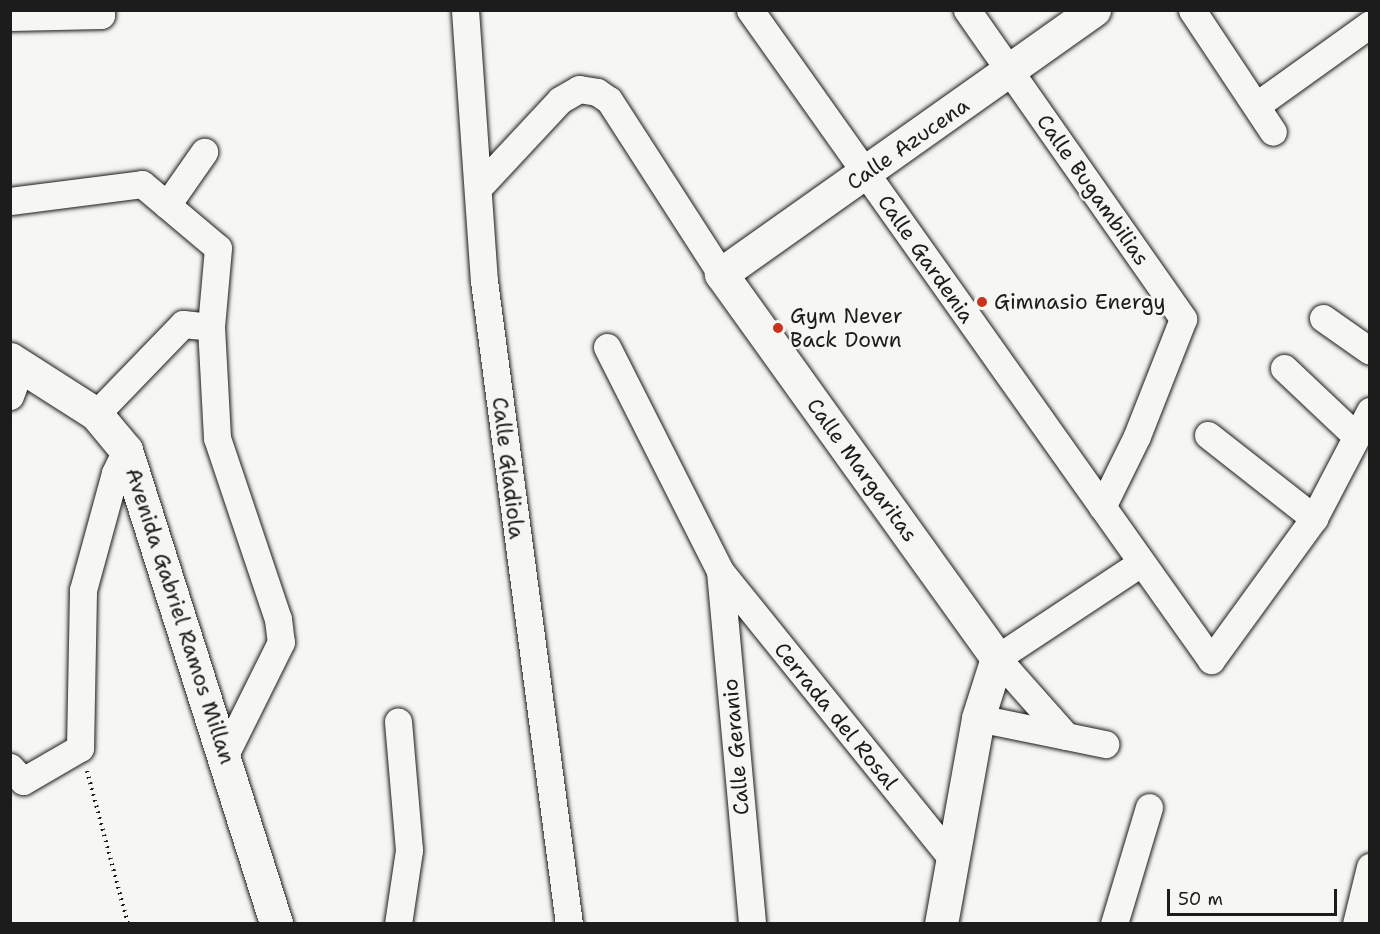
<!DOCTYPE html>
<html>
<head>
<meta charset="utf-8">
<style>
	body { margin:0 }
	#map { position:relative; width:1380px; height:934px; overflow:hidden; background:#f6f6f2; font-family:"Shantell Sans",sans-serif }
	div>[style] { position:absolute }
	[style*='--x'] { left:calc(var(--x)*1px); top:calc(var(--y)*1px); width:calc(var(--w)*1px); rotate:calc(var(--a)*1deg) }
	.path>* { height:4px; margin-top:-2px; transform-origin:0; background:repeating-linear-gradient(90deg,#1c1c1c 0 1.5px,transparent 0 6px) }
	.roads { filter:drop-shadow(0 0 2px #1c1c1c) drop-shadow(0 0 2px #1c1c1c) }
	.minor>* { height:27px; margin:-13.5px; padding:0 13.5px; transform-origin:13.5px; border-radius:13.5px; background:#f6f6f2 }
	.tertiary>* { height:33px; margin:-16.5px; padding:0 16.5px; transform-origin:16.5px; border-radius:16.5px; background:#f6f6f2 }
	.dots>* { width:16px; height:16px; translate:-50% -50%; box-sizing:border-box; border:3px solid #f6f6f2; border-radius:50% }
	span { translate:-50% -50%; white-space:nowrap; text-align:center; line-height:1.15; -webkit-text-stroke:5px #f6f6f2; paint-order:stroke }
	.street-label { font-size:21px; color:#1c1c1c }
	.poi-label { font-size:21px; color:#1c1c1c }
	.left { translate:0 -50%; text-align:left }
	.frame { position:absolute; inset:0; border:12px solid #1c1c1c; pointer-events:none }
	.scale { position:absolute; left:1167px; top:889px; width:170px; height:27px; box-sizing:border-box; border:3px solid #1c1c1c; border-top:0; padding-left:8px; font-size:18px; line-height:21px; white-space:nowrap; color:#1c1c1c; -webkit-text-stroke:4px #f6f6f2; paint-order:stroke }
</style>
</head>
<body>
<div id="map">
	<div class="path">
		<i style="--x:87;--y:771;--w:158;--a:75"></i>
	</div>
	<div class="roads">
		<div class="minor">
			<i style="--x:465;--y:10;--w:272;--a:86"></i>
			<i style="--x:484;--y:281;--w:649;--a:82.47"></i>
			<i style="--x:750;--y:10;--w:797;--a:54.65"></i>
			<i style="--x:1211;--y:660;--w:175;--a:-54"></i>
			<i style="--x:1314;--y:518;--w:121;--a:-62.4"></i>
			<i style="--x:967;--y:10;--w:377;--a:55"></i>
			<i style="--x:1183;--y:319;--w:126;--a:111.5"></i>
			<i style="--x:1137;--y:436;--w:79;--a:116.2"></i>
			<i style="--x:1192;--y:10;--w:146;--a:56.4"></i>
			<i style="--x:10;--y:17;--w:91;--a:-1.3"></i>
			<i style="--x:101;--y:15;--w:5;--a:-90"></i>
			<i style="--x:1257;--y:105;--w:139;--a:-35.6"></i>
			<i style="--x:478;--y:188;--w:120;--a:-47"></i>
			<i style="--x:560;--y:100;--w:22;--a:-30"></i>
			<i style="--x:579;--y:89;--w:18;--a:9"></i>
			<i style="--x:597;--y:92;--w:14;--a:34"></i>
			<i style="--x:609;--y:100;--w:207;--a:57.2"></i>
			<i style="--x:10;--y:201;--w:133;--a:-7.3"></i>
			<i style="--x:142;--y:184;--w:99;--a:40.1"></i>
			<i style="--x:218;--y:248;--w:79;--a:95.1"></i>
			<i style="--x:211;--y:327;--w:111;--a:86.9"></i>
			<i style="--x:217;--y:438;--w:191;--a:71.4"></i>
			<i style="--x:278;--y:619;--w:23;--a:83"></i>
			<i style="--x:281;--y:642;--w:126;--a:116.4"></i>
			<i style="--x:167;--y:205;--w:65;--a:-55.1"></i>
			<i style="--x:1323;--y:318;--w:57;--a:35.1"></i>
			<i style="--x:607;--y:347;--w:251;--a:63.2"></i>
			<i style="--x:720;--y:571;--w:371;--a:51.1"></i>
			<i style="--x:1284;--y:368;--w:99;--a:43.4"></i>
			<i style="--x:10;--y:396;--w:30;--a:-70"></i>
			<i style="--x:96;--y:414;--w:125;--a:-46"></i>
			<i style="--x:183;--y:324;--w:28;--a:6"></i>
			<i style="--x:1208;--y:435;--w:135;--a:38.1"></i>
			<i style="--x:720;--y:571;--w:354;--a:84.8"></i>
			<i style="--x:978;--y:718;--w:130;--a:11.6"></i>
			<i style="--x:1066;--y:736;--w:104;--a:-131.5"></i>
			<i style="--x:997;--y:658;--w:170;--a:-33.5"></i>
			<i style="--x:10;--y:767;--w:19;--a:47"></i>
			<i style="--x:23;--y:781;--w:66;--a:-30.1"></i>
			<i style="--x:80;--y:748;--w:158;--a:-88.9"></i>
			<i style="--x:83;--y:590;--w:121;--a:-74.7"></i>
			<i style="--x:115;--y:473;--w:25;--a:-64"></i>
			<i style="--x:398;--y:924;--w:75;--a:-81.5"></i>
			<i style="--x:409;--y:850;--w:129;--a:-94.9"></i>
			<i style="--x:1114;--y:924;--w:122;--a:-73.3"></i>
			<i style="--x:1356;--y:924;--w:59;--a:-76.2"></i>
		</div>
		<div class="tertiary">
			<i style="--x:10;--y:359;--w:102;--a:32.6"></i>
			<i style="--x:96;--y:414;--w:47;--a:50.2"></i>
			<i style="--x:126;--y:450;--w:497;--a:72.4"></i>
			<i style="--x:941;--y:924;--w:209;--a:-79.8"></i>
			<i style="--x:978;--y:718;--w:63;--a:-72.4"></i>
			<i style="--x:997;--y:658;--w:473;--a:-125.7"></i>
			<i style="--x:721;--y:274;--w:457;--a:-35.3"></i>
		</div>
	</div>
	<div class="dots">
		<i style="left:982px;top:302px;background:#c8321e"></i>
		<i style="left:778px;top:328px;background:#c8321e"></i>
	</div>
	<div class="street-label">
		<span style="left:908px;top:144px;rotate:-35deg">Calle Azucena</span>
		<span style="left:1093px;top:190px;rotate:55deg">Calle Bugambilias</span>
		<span style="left:926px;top:259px;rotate:55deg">Calle Gardenia</span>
		<span style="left:508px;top:468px;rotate:83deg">Calle Gladiola</span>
		<span style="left:862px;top:470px;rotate:54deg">Calle Margaritas</span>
		<span style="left:180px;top:616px;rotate:72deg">Avenida Gabriel Ramos Millan</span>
		<span style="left:836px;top:716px;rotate:51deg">Cerrada del Rosal</span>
		<span style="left:736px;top:747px;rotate:-95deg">Calle Geranio</span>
	</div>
	<div class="poi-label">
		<span class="left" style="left:994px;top:302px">Gimnasio Energy</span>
		<span class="left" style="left:790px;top:328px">Gym Never<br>Back Down</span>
	</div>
	<div class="frame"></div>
	<div class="scale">50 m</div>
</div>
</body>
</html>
